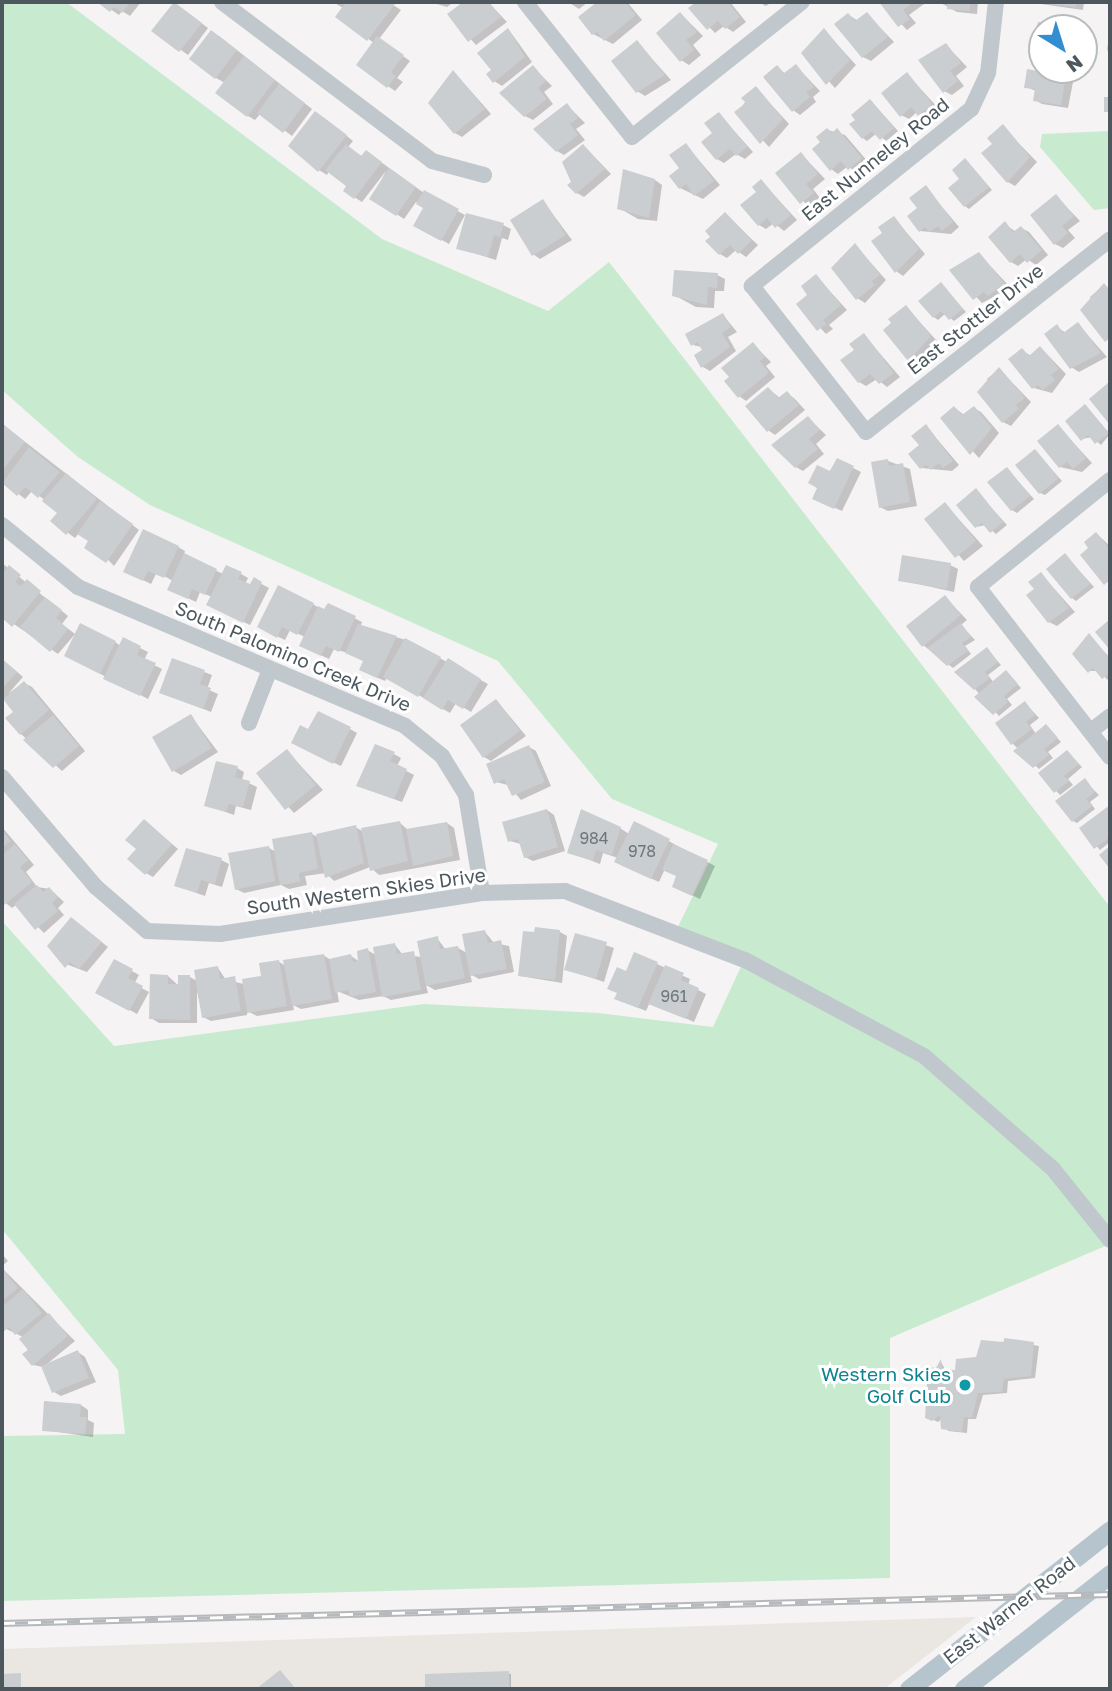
<!DOCTYPE html>
<html>
<head>
<meta charset="utf-8">
<style>
	body { margin:0 }
	#map { position:relative; width:1112px; height:1691px; overflow:hidden; background:#f5f3f3; font-family:"Golos Text",sans-serif }
	div>[style] { position:absolute }
	[style*='--x'] { left:calc(var(--x)*1px); top:calc(var(--y)*1px); width:calc(var(--w)*1px); rotate:calc(var(--a)*1deg) }
	.commercial>* { inset:0; background:#eae6e1 }
	.green>* { inset:0; background:#c8ebd0 }
	.shadow>* { inset:0; background:#0003 }
	.building>* { inset:0; background:#caced1 }
	.minor>* { height:16px; margin:-8px; padding:0 8px; transform-origin:8px; border-radius:8px; background:#c0c8cd }
	.major>* { height:19px; margin:-9.5px; padding:0 9.5px; transform-origin:9.5px; border-radius:9.5px; background:#b6c5cd }
	.rail>* { height:7px; margin-top:-3.5px; transform-origin:0; background:repeating-linear-gradient(90deg,#fff 0 13px,#b6b9bc 0 26px); box-sizing:border-box; border-block:2px solid #b6b9bc }
	.dots>* { width:19px; height:19px; translate:-50% -50%; box-sizing:border-box; border:4px solid #fff; border-radius:50% }
	span { translate:-50% -50%; white-space:nowrap; text-align:center; line-height:1.15; -webkit-text-stroke:6px #fff; paint-order:stroke }
	.number-label { font-size:16px; color:#6c767b }
	.number-label span { -webkit-text-stroke-width:0 }
	.street-label { font-size:19px; color:#4c585e }
	.culture-label { font-size:19px; color:#0d838f }
	.right { translate:-100% -50%; text-align:right }
	.frame { position:absolute; inset:0; border:4px solid #4c585e; pointer-events:none }
	.north { position:absolute; left:1028px; top:14px; width:70px; height:70px; box-sizing:border-box; background:#fff; border:2px solid #b7bcbf; border-radius:50%; rotate:142deg; font-size:19px; font-weight:700; line-height:28px; text-align:center; color:#4c585e }
	.north::after { content:''; display:block; margin:auto; width:24px; height:32px; background:#328ed0; clip-path:polygon(50% 0,100% 100%,50% 72%,0 100%) }
</style>
</head>
<body>
<div id="map">
	<div class="commercial">
		<i style="clip-path:polygon(976px 1617px,884px 1689px,2px 1689px,2px 1649px)"></i>
	</div>
	<div class="green">
		<i style="clip-path:polygon(2px 2px,66px 2px,382px 239px,548px 311px,609px 262px,1110px 907px,1110px 1244px,890px 1338px,890px 1578px,2px 1601px,2px 1436px,125px 1434px,118px 1370px,2px 1229px,2px 921px,114px 1046px,424px 1004px,598px 1013px,713px 1027px,744px 960px,675px 933px,718px 844px,612px 799px,498px 661px,150px 505px,78px 457px,2px 390px)"></i>
		<i style="clip-path:polygon(1110px 131px,1110px 208px,1094px 210px,1040px 147px,1042px 134px)"></i>
	</div>
	<div class="shadow">
		<i style="clip-path:polygon(100px 2px,141px 2px,130px 16px,122px 11px,119px 15px)"></i>
		<i style="clip-path:polygon(333px 2px,388px 2px,401px 10px,379px 39px,410px 61px,397px 78px,403px 82px,395px 91px,358px 65px,374px 43px,337px 16px,343px 8px)"></i>
		<i style="clip-path:polygon(430px 2px,454px 2px,447px 7px)"></i>
		<i style="clip-path:polygon(466px 2px,489px 3px,507px 22px,476px 45px,449px 15px)"></i>
		<i style="clip-path:polygon(568px 2px,588px 2px,579px 9px)"></i>
		<i style="clip-path:polygon(600px 2px,627px 2px,642px 20px,613px 44px,593px 34px,580px 18px)"></i>
		<i style="clip-path:polygon(696px 2px,730px 2px,746px 22px,733px 32px,724px 26px,715px 33px,691px 8px)"></i>
		<i style="clip-path:polygon(758px 2px,772px 2px,766px 6px)"></i>
		<i style="clip-path:polygon(881px 2px,922px 2px,924px 4px,909px 15px,916px 23px,907px 30px)"></i>
		<i style="clip-path:polygon(939px 2px,978px 2px,977px 14px,957px 12px)"></i>
		<i style="clip-path:polygon(1084px 2px,1083px 10px,1034px 3px,1034px 2px)"></i>
		<i style="clip-path:polygon(181px 8px,208px 28px,188px 55px,154px 31px)"></i>
		<i style="clip-path:polygon(681px 14px,703px 36px,693px 45px,701px 55px,689px 65px,681px 60px)"></i>
		<i style="clip-path:polygon(867px 14px,894px 42px,871px 61px,863px 57px,849px 15px,858px 21px)"></i>
		<i style="clip-path:polygon(509px 30px,532px 62px,502px 86px,494px 81px,493px 70px)"></i>
		<i style="clip-path:polygon(824px 30px,856px 65px,835px 88px,803px 53px)"></i>
		<i style="clip-path:polygon(1110px 31px,1110px 52px,1107px 50px)"></i>
		<i style="clip-path:polygon(219px 36px,312px 109px,292px 136px,261px 113px,255px 120px,248px 116px,218px 93px,225px 83px,216px 78px)"></i>
		<i style="clip-path:polygon(637px 42px,671px 80px,645px 96px,637px 91px)"></i>
		<i style="clip-path:polygon(946px 45px,967px 67px,956px 76px,964px 86px,952px 95px,944px 91px)"></i>
		<i style="clip-path:polygon(796px 66px,820px 91px,813px 97px,816px 102px,800px 115px,793px 110px,777px 68px,786px 74px)"></i>
		<i style="clip-path:polygon(534px 68px,552px 86px,544px 92px,553px 104px,533px 120px,525px 116px)"></i>
		<i style="clip-path:polygon(454px 72px,491px 114px,462px 137px,455px 133px)"></i>
		<i style="clip-path:polygon(907px 74px,939px 109px,926px 119px,917px 112px,909px 119px,901px 115px)"></i>
		<i style="clip-path:polygon(1065px 77px,1073px 82px,1068px 108px,1042px 104px,1035px 100px,1036px 91px,1026px 87px)"></i>
		<i style="clip-path:polygon(756px 88px,789px 124px,769px 147px,737px 113px)"></i>
		<i style="clip-path:polygon(871px 101px,898px 131px,886px 141px,877px 133px,867px 141px,863px 138px)"></i>
		<i style="clip-path:polygon(567px 105px,585px 123px,576px 129px,585px 140px,564px 155px,557px 151px)"></i>
		<i style="clip-path:polygon(719px 114px,753px 152px,745px 159px,736px 154px,724px 163px,717px 159px)"></i>
		<i style="clip-path:polygon(323px 117px,353px 141px,348px 147px,363px 157px,374px 157px,424px 193px,465px 215px,449px 244px,415px 225px,425px 208px,416px 202px,404px 219px,372px 198px,386px 171px,362px 202px,345px 191px,349px 186px,329px 171px,327px 175px,319px 170px,290px 145px)"></i>
		<i style="clip-path:polygon(1003px 127px,1037px 162px,1015px 186px,1008px 182px,994px 144px)"></i>
		<i style="clip-path:polygon(828px 130px,845px 135px,869px 163px,857px 173px,848px 166px,838px 174px,831px 169px,823px 143px)"></i>
		<i style="clip-path:polygon(686px 145px,720px 185px,703px 199px,680px 188px)"></i>
		<i style="clip-path:polygon(584px 146px,611px 174px,584px 197px,577px 193px,573px 182px)"></i>
		<i style="clip-path:polygon(801px 154px,825px 179px,813px 189px,820px 198px,809px 207px,777px 173px)"></i>
		<i style="clip-path:polygon(966px 160px,992px 190px,969px 209px,965px 206px,962px 179px)"></i>
		<i style="clip-path:polygon(655px 180px,662px 185px,657px 221px,638px 219px,619px 208px)"></i>
		<i style="clip-path:polygon(761px 181px,797px 220px,784px 231px,774px 223px,766px 229px,759px 225px)"></i>
		<i style="clip-path:polygon(926px 188px,959px 227px,951px 234px,920px 231px)"></i>
		<i style="clip-path:polygon(1056px 196px,1080px 221px,1068px 230px,1075px 238px,1063px 248px,1055px 244px)"></i>
		<i style="clip-path:polygon(543px 201px,572px 240px,540px 259px,533px 254px)"></i>
		<i style="clip-path:polygon(725px 214px,758px 245px,746px 257px,736px 250px,727px 258px,720px 254px)"></i>
		<i style="clip-path:polygon(894px 218px,925px 254px,903px 276px,896px 271px,884px 233px)"></i>
		<i style="clip-path:polygon(1005px 224px,1016px 232px,1021px 228px,1029px 232px,1048px 255px,1036px 265px,1027px 259px,1018px 266px,1011px 262px)"></i>
		<i style="clip-path:polygon(503px 225px,511px 229px,508px 240px,502px 238px,496px 260px,458px 248px)"></i>
		<i style="clip-path:polygon(855px 245px,886px 280px,865px 303px,857px 298px)"></i>
		<i style="clip-path:polygon(979px 254px,1011px 288px,982px 303px,951px 270px)"></i>
		<i style="clip-path:polygon(717px 275px,725px 279px,724px 291px,715px 291px,714px 308px,696px 307px,674px 295px)"></i>
		<i style="clip-path:polygon(816px 276px,847px 310px,829px 325px,833px 329px,826px 334px,798px 304px,810px 295px)"></i>
		<i style="clip-path:polygon(941px 284px,966px 312px,954px 321px,945px 314px,938px 320px,934px 317px)"></i>
		<i style="clip-path:polygon(1104px 285px,1110px 289px,1110px 343px,1090px 297px)"></i>
		<i style="clip-path:polygon(906px 307px,937px 341px,917px 364px,886px 330px)"></i>
		<i style="clip-path:polygon(723px 315px,737px 332px,728px 337px,736px 351px,710px 371px,703px 367px,702px 347px,693px 345px)"></i>
		<i style="clip-path:polygon(1078px 324px,1107px 357px,1079px 372px,1071px 367px,1057px 327px,1066px 333px)"></i>
		<i style="clip-path:polygon(864px 335px,900px 377px,887px 387px,877px 379px,866px 386px,859px 382px,856px 351px)"></i>
		<i style="clip-path:polygon(753px 344px,771px 362px,766px 366px,775px 377px,746px 401px,739px 396px)"></i>
		<i style="clip-path:polygon(1041px 348px,1066px 374px,1052px 393px,1034px 388px,1022px 350px,1031px 356px)"></i>
		<i style="clip-path:polygon(999px 369px,1031px 402px,1011px 426px,1003px 422px,987px 379px)"></i>
		<i style="clip-path:polygon(769px 389px,781px 399px,787px 394px,794px 398px,805px 410px,775px 435px,768px 430px)"></i>
		<i style="clip-path:polygon(1085px 406px,1110px 434px,1101px 445px,1092px 437px,1082px 439px)"></i>
		<i style="clip-path:polygon(955px 408px,964px 415px,974px 408px,981px 412px,999px 433px,979px 458px,942px 418px)"></i>
		<i style="clip-path:polygon(808px 418px,826px 435px,816px 444px,824px 454px,803px 471px,796px 467px)"></i>
		<i style="clip-path:polygon(2px 424px,139px 530px,114px 566px,90px 541px,79px 533px,75px 538px,52px 521px,59px 513px,45px 500px,32px 491px,25px 499px,2px 481px)"></i>
		<i style="clip-path:polygon(926px 426px,959px 465px,952px 471px,922px 468px)"></i>
		<i style="clip-path:polygon(1058px 426px,1092px 463px,1082px 472px,1060px 467px)"></i>
		<i style="clip-path:polygon(1035px 451px,1062px 481px,1045px 495px,1040px 493px)"></i>
		<i style="clip-path:polygon(837px 460px,861px 472px,842px 511px,822px 502px,819px 488px)"></i>
		<i style="clip-path:polygon(888px 461px,910px 469px,917px 506px,888px 511px,880px 507px)"></i>
		<i style="clip-path:polygon(1007px 469px,1034px 499px,1017px 513px,1012px 510px)"></i>
		<i style="clip-path:polygon(976px 491px,1007px 525px,996px 534px,986px 525px,976px 527px)"></i>
		<i style="clip-path:polygon(945px 504px,983px 546px,964px 561px,926px 519px)"></i>
		<i style="clip-path:polygon(1097px 534px,1110px 546px,1110px 587px,1091px 548px)"></i>
		<i style="clip-path:polygon(178px 547px,185px 551px,184px 555px,223px 574px,241px 574px,248px 578px,245px 584px,251px 587px,254px 580px,269px 588px,250px 625px,215px 609px,212px 597px,200px 592px,196px 602px,177px 593px,173px 581px,157px 572px,151px 584px,133px 575px)"></i>
		<i style="clip-path:polygon(1065px 555px,1094px 587px,1076px 601px,1072px 598px)"></i>
		<i style="clip-path:polygon(2px 563px,68px 616px,62px 624px,75px 634px,58px 654px,2px 616px)"></i>
		<i style="clip-path:polygon(950px 565px,958px 569px,954px 592px,900px 580px)"></i>
		<i style="clip-path:polygon(1041px 574px,1075px 612px,1057px 626px,1049px 622px,1036px 590px)"></i>
		<i style="clip-path:polygon(945px 597px,967px 620px,961px 625px,975px 640px,965px 646px,971px 654px,953px 668px,923px 645px)"></i>
		<i style="clip-path:polygon(313px 604px,325px 612px,328px 605px,362px 622px,360px 627px,406px 640px,488px 684px,471px 712px,456px 703px,450px 713px,387px 677px,385px 681px,369px 674px,365px 661px,348px 653px,334px 649px,329px 659px,308px 649px,305px 637px,290px 630px,285px 640px,266px 631px)"></i>
		<i style="clip-path:polygon(1089px 635px,1110px 658px,1108px 680px,1098px 671px,1089px 671px)"></i>
		<i style="clip-path:polygon(124px 640px,148px 652px,144px 660px,162px 669px,148px 699px,74px 660px,115px 642px,121px 646px)"></i>
		<i style="clip-path:polygon(987px 649px,1001px 665px,988px 675px,994px 683px,1007px 673px,1021px 688px,1007px 699px,1012px 705px,999px 716px,975px 689px)"></i>
		<i style="clip-path:polygon(2px 659px,23px 677px,9px 693px,24px 683px,32px 687px,85px 751px,62px 771px,21px 734px,15px 712px,4px 699px,2px 702px)"></i>
		<i style="clip-path:polygon(173px 660px,212px 675px,207px 689px,218px 694px,211px 712px,161px 692px)"></i>
		<i style="clip-path:polygon(497px 701px,526px 736px,491px 761px,484px 757px)"></i>
		<i style="clip-path:polygon(1025px 703px,1039px 718px,1030px 725px,1036px 734px,1046px 726px,1061px 742px,1048px 752px,1053px 758px,1039px 769px,1012px 743px)"></i>
		<i style="clip-path:polygon(191px 716px,218px 752px,181px 775px,174px 771px)"></i>
		<i style="clip-path:polygon(350px 729px,357px 733px,341px 766px,300px 747px,309px 731px)"></i>
		<i style="clip-path:polygon(529px 747px,536px 751px,551px 786px,521px 800px,508px 785px,496px 782px)"></i>
		<i style="clip-path:polygon(287px 751px,323px 790px,294px 813px,258px 774px)"></i>
		<i style="clip-path:polygon(1067px 752px,1082px 767px,1068px 779px,1073px 785px,1060px 795px,1040px 774px)"></i>
		<i style="clip-path:polygon(394px 754px,401px 758px,397px 766px,414px 775px,402px 802px,358px 786px)"></i>
		<i style="clip-path:polygon(237px 768px,244px 772px,242px 780px,257px 787px,251px 810px,236px 806px,234px 815px,206px 805px)"></i>
		<i style="clip-path:polygon(1085px 781px,1099px 795px,1090px 802px,1095px 809px,1077px 823px,1073px 821px)"></i>
		<i style="clip-path:polygon(1110px 807px,1110px 842px,1100px 850px,1081px 828px)"></i>
		<i style="clip-path:polygon(547px 810px,554px 815px,565px 851px,533px 861px,525px 857px,521px 844px,510px 841px)"></i>
		<i style="clip-path:polygon(400px 823px,408px 830px,447px 823px,454px 828px,460px 860px,379px 875px,370px 867px,334px 881px,326px 873px,305px 876px,307px 885px,289px 889px,281px 885px,244px 893px,236px 889px,269px 848px,276px 852px,312px 834px,319px 838px,355px 827px,364px 832px)"></i>
		<i style="clip-path:polygon(635px 823px,715px 866px,700px 899px,681px 890px,678px 876px,665px 869px,659px 882px,623px 866px,618px 858px,603px 853px,600px 864px,569px 852px,620px 828px,629px 834px)"></i>
		<i style="clip-path:polygon(151px 826px,178px 849px,153px 877px,146px 873px)"></i>
		<i style="clip-path:polygon(2px 827px,34px 865px,26px 872px,37px 887px,50px 889px,64px 902px,58px 908px,64px 915px,44px 933px,16px 905px,12px 908px,2px 900px)"></i>
		<i style="clip-path:polygon(221px 860px,229px 864px,222px 887px,209px 883px,205px 896px,177px 886px)"></i>
		<i style="clip-path:polygon(72px 919px,108px 947px,87px 972px,66px 964px)"></i>
		<i style="clip-path:polygon(485px 932px,494px 943px,509px 946px,514px 972px,479px 979px,470px 974px,472px 982px,435px 990px,426px 985px,428px 993px,391px 1000px,383px 996px,359px 1000px,337px 991px,339px 1002px,301px 1009px,293px 1005px,294px 1010px,257px 1016px,247px 1011px,247px 1015px,211px 1021px,203px 1017px,197px 991px,197px 1023px,159px 1023px,151px 1018px,168px 976px,179px 986px,190px 977px,197px 981px,218px 968px,226px 980px,244px 984px,263px 977px,279px 962px,286px 966px,323px 955px,331px 960px,351px 956px,360px 962px,367px 950px,376px 955px,395px 945px,403px 955px,422px 957px,437px 938px,446px 950px,458px 948px,467px 953px)"></i>
		<i style="clip-path:polygon(525px 932px,560px 932px,567px 936px,562px 983px,520px 976px)"></i>
		<i style="clip-path:polygon(576px 935px,614px 948px,604px 982px,566px 969px)"></i>
		<i style="clip-path:polygon(114px 961px,139px 975px,134px 984px,149px 992px,137px 1014px,97px 992px)"></i>
		<i style="clip-path:polygon(657px 964px,690px 979px,688px 985px,706px 994px,694px 1022px,650px 1002px,646px 1011px,624px 1002px,627px 973px)"></i>
		<i style="clip-path:polygon(2px 1254px,8px 1261px,2px 1266px)"></i>
		<i style="clip-path:polygon(2px 1268px,75px 1341px,47px 1364px,78px 1352px,85px 1357px,96px 1382px,61px 1396px,54px 1392px,43px 1367px,33px 1365px,23px 1337px,2px 1327px)"></i>
		<i style="clip-path:polygon(1006px 1340px,1039px 1346px,1035px 1378px,1008px 1381px,1007px 1393px,983px 1395px,976px 1419px,968px 1419px,967px 1433px,948px 1431px,942px 1419px,938px 1422px,927px 1417px,941px 1362px,946px 1371px,957px 1372px)"></i>
		<i style="clip-path:polygon(81px 1405px,88px 1410px,88px 1420px,94px 1423px,93px 1437px,44px 1430px)"></i>
		<i style="clip-path:polygon(511px 1674px,511px 1689px,427px 1689px,426px 1676px)"></i>
	</div>
	<div class="building">
		<i style="clip-path:polygon(97px 2px,131px 2px,122px 13px,114px 7px,110px 12px)"></i>
		<i style="clip-path:polygon(174px 2px,202px 23px,179px 52px,151px 31px)"></i>
		<i style="clip-path:polygon(346px 2px,392px 2px,395px 4px,367px 41px,335px 17px)"></i>
		<i style="clip-path:polygon(463px 2px,489px 2px,501px 17px,468px 42px,447px 14px)"></i>
		<i style="clip-path:polygon(597px 2px,625px 2px,636px 15px,604px 41px,597px 32px,592px 35px,578px 17px)"></i>
		<i style="clip-path:polygon(696px 2px,728px 2px,740px 17px,725px 29px,718px 21px,707px 30px,688px 8px)"></i>
		<i style="clip-path:polygon(879px 2px,914px 2px,903px 10px,910px 19px,898px 27px)"></i>
		<i style="clip-path:polygon(948px 2px,970px 2px,970px 11px,947px 9px)"></i>
		<i style="clip-path:polygon(1031px 2px,1076px 2px,1076px 7px)"></i>
		<i style="clip-path:polygon(680px 12px,697px 32px,686px 40px,694px 50px,680px 62px,656px 33px)"></i>
		<i style="clip-path:polygon(867px 12px,888px 37px,862px 58px,834px 24px,848px 13px,855px 21px)"></i>
		<i style="clip-path:polygon(1038px 22px,1078px 25px,1078px 28px,1042px 28px,1042px 56px,1029px 55px)"></i>
		<i style="clip-path:polygon(508px 28px,525px 57px,493px 83px,486px 74px,491px 70px,477px 53px)"></i>
		<i style="clip-path:polygon(824px 28px,850px 60px,826px 85px,801px 53px)"></i>
		<i style="clip-path:polygon(211px 30px,237px 50px,215px 79px,189px 59px)"></i>
		<i style="clip-path:polygon(377px 36px,404px 55px,391px 72px,396px 76px,387px 88px,356px 65px)"></i>
		<i style="clip-path:polygon(637px 40px,665px 75px,636px 93px,611px 61px)"></i>
		<i style="clip-path:polygon(946px 43px,961px 63px,950px 71px,958px 81px,943px 93px,918px 60px)"></i>
		<i style="clip-path:polygon(244px 56px,275px 80px,247px 117px,215px 93px)"></i>
		<i style="clip-path:polygon(796px 64px,814px 87px,806px 92px,810px 97px,792px 112px,763px 77px,777px 65px,784px 73px)"></i>
		<i style="clip-path:polygon(533px 65px,546px 81px,538px 88px,547px 99px,524px 117px,499px 93px)"></i>
		<i style="clip-path:polygon(1027px 69px,1066px 76px,1061px 105px,1033px 101px,1035px 89px,1024px 88px)"></i>
		<i style="clip-path:polygon(453px 70px,485px 109px,454px 134px,428px 103px)"></i>
		<i style="clip-path:polygon(907px 72px,932px 104px,918px 116px,911px 107px,900px 117px,881px 93px)"></i>
		<i style="clip-path:polygon(279px 84px,305px 103px,283px 133px,257px 113px)"></i>
		<i style="clip-path:polygon(756px 86px,783px 119px,760px 144px,734px 112px,746px 103px,741px 98px)"></i>
		<i style="clip-path:polygon(1104px 97px,1110px 97px,1110px 112px,1104px 112px)"></i>
		<i style="clip-path:polygon(870px 99px,894px 128px,880px 140px,872px 131px,862px 139px,849px 124px,855px 120px,851px 115px)"></i>
		<i style="clip-path:polygon(567px 103px,578px 118px,570px 124px,578px 135px,556px 152px,533px 129px)"></i>
		<i style="clip-path:polygon(315px 111px,347px 135px,318px 172px,288px 146px)"></i>
		<i style="clip-path:polygon(719px 112px,747px 147px,736px 156px,730px 149px,716px 160px,701px 142px,712px 133px,704px 123px)"></i>
		<i style="clip-path:polygon(1003px 124px,1030px 157px,1007px 183px,981px 153px,992px 144px,987px 138px)"></i>
		<i style="clip-path:polygon(827px 128px,832px 133px,837px 128px,862px 158px,848px 170px,841px 161px,830px 171px,812px 149px,820px 142px,816px 137px)"></i>
		<i style="clip-path:polygon(686px 143px,714px 181px,694px 196px,686px 184px,679px 189px,669px 176px,679px 168px,669px 155px)"></i>
		<i style="clip-path:polygon(346px 144px,361px 156px,366px 150px,382px 162px,354px 199px,343px 191px,346px 186px,325px 170px)"></i>
		<i style="clip-path:polygon(583px 144px,605px 169px,576px 194px,567px 185px,571px 182px,562px 162px)"></i>
		<i style="clip-path:polygon(801px 152px,818px 174px,806px 184px,814px 193px,800px 204px,775px 173px)"></i>
		<i style="clip-path:polygon(965px 158px,989px 187px,964px 207px,948px 188px,959px 179px,952px 170px)"></i>
		<i style="clip-path:polygon(389px 168px,416px 187px,396px 216px,369px 199px)"></i>
		<i style="clip-path:polygon(623px 169px,655px 179px,649px 218px,617px 209px)"></i>
		<i style="clip-path:polygon(761px 179px,791px 215px,775px 228px,767px 218px,758px 226px,740px 205px,756px 192px,752px 187px)"></i>
		<i style="clip-path:polygon(926px 185px,953px 222px,942px 231px,938px 226px,929px 232px,925px 227px,919px 232px,907px 216px,917px 208px,909px 198px)"></i>
		<i style="clip-path:polygon(424px 190px,459px 209px,441px 241px,413px 226px,423px 208px,416px 204px)"></i>
		<i style="clip-path:polygon(1056px 194px,1074px 216px,1062px 226px,1068px 233px,1054px 245px,1030px 215px)"></i>
		<i style="clip-path:polygon(543px 199px,566px 235px,532px 256px,510px 220px)"></i>
		<i style="clip-path:polygon(725px 212px,752px 240px,738px 254px,730px 245px,719px 255px,705px 241px,710px 237px,705px 231px)"></i>
		<i style="clip-path:polygon(466px 213px,504px 223px,500px 237px,494px 235px,488px 257px,456px 249px)"></i>
		<i style="clip-path:polygon(894px 216px,919px 249px,895px 273px,871px 241px,882px 233px,878px 227px)"></i>
		<i style="clip-path:polygon(1005px 221px,1013px 232px,1021px 226px,1042px 250px,1027px 263px,1020px 254px,1010px 263px,988px 237px)"></i>
		<i style="clip-path:polygon(855px 243px,880px 275px,872px 281px,875px 285px,856px 300px,831px 268px)"></i>
		<i style="clip-path:polygon(979px 252px,1005px 284px,988px 296px,984px 292px,973px 300px,949px 270px)"></i>
		<i style="clip-path:polygon(674px 270px,718px 273px,717px 288px,708px 287px,707px 305px,672px 296px)"></i>
		<i style="clip-path:polygon(816px 274px,841px 305px,823px 320px,826px 324px,817px 331px,796px 304px,807px 295px,801px 286px)"></i>
		<i style="clip-path:polygon(941px 282px,963px 309px,949px 320px,941px 311px,933px 318px,918px 301px)"></i>
		<i style="clip-path:polygon(1104px 283px,1110px 291px,1110px 338px,1105px 342px,1080px 310px)"></i>
		<i style="clip-path:polygon(906px 305px,931px 336px,908px 361px,883px 330px,891px 323px,888px 319px)"></i>
		<i style="clip-path:polygon(723px 313px,731px 327px,722px 333px,730px 347px,701px 368px,694px 355px,702px 350px,697px 342px,691px 346px,685px 334px)"></i>
		<i style="clip-path:polygon(1078px 322px,1101px 353px,1070px 369px,1044px 334px,1057px 324px,1063px 333px)"></i>
		<i style="clip-path:polygon(864px 333px,894px 373px,879px 384px,870px 374px,858px 383px,840px 360px,854px 350px,849px 344px)"></i>
		<i style="clip-path:polygon(753px 342px,765px 357px,760px 361px,769px 373px,738px 398px,724px 381px,729px 377px,721px 368px)"></i>
		<i style="clip-path:polygon(1040px 346px,1059px 369px,1051px 375px,1055px 380px,1043px 390px,1038px 385px,1032px 389px,1008px 359px,1022px 348px,1029px 356px)"></i>
		<i style="clip-path:polygon(999px 367px,1025px 398px,1016px 405px,1019px 409px,1002px 423px,977px 392px)"></i>
		<i style="clip-path:polygon(1109px 382px,1110px 383px,1110px 425px,1089px 399px)"></i>
		<i style="clip-path:polygon(768px 387px,778px 398px,787px 391px,799px 405px,767px 432px,745px 406px)"></i>
		<i style="clip-path:polygon(1085px 404px,1109px 433px,1095px 444px,1088px 435px,1081px 441px,1065px 421px)"></i>
		<i style="clip-path:polygon(954px 406px,962px 415px,974px 406px,992px 428px,970px 455px,940px 418px)"></i>
		<i style="clip-path:polygon(808px 416px,820px 430px,809px 439px,818px 449px,795px 468px,771px 445px)"></i>
		<i style="clip-path:polygon(2px 423px,25px 442px,2px 471px)"></i>
		<i style="clip-path:polygon(926px 424px,953px 461px,943px 468px,939px 463px,931px 470px,926px 465px,920px 469px,908px 454px,919px 445px,911px 436px)"></i>
		<i style="clip-path:polygon(1058px 424px,1086px 458px,1073px 469px,1067px 462px,1059px 468px,1037px 441px)"></i>
		<i style="clip-path:polygon(29px 447px,60px 472px,38px 498px,25px 487px,17px 496px,2px 483px)"></i>
		<i style="clip-path:polygon(1035px 449px,1059px 478px,1039px 494px,1015px 465px)"></i>
		<i style="clip-path:polygon(837px 458px,854px 466px,834px 509px,812px 499px,817px 488px,808px 483px,817px 465px,830px 471px)"></i>
		<i style="clip-path:polygon(888px 459px,889px 466px,903px 463px,910px 502px,879px 508px,871px 462px)"></i>
		<i style="clip-path:polygon(1007px 467px,1030px 496px,1011px 511px,987px 482px)"></i>
		<i style="clip-path:polygon(66px 473px,97px 499px,66px 535px,50px 521px,57px 513px,42px 501px)"></i>
		<i style="clip-path:polygon(976px 488px,1003px 522px,990px 533px,982px 523px,975px 528px,956px 505px)"></i>
		<i style="clip-path:polygon(100px 501px,133px 524px,106px 563px,84px 548px,88px 541px,77px 534px)"></i>
		<i style="clip-path:polygon(945px 502px,976px 541px,955px 558px,924px 519px)"></i>
		<i style="clip-path:polygon(143px 529px,179px 546px,164px 578px,148px 571px,143px 581px,123px 572px)"></i>
		<i style="clip-path:polygon(1096px 532px,1110px 549px,1110px 580px,1104px 585px,1080px 555px,1088px 548px,1084px 542px)"></i>
		<i style="clip-path:polygon(184px 553px,217px 569px,205px 595px,192px 589px,188px 599px,167px 590px)"></i>
		<i style="clip-path:polygon(1065px 553px,1090px 584px,1071px 599px,1046px 569px)"></i>
		<i style="clip-path:polygon(902px 555px,951px 563px,947px 589px,898px 581px)"></i>
		<i style="clip-path:polygon(9px 565px,21px 575px,15px 582px,21px 586px,27px 579px,41px 591px,12px 627px,2px 618px,2px 575px)"></i>
		<i style="clip-path:polygon(226px 565px,242px 572px,238px 579px,250px 584px,254px 577px,262px 582px,243px 623px,206px 605px)"></i>
		<i style="clip-path:polygon(1041px 572px,1069px 608px,1048px 623px,1026px 595px,1034px 589px,1028px 582px)"></i>
		<i style="clip-path:polygon(278px 585px,314px 603px,297px 635px,282px 627px,277px 638px,257px 627px)"></i>
		<i style="clip-path:polygon(945px 595px,961px 615px,922px 647px,906px 626px)"></i>
		<i style="clip-path:polygon(45px 597px,62px 610px,56px 618px,68px 629px,50px 652px,20px 627px)"></i>
		<i style="clip-path:polygon(328px 603px,356px 616px,339px 652px,326px 646px,321px 656px,299px 646px,318px 606px,324px 609px)"></i>
		<i style="clip-path:polygon(1110px 619px,1110px 650px,1095px 632px)"></i>
		<i style="clip-path:polygon(80px 623px,116px 641px,100px 674px,64px 656px)"></i>
		<i style="clip-path:polygon(961px 623px,971px 637px,962px 643px,968px 651px,947px 666px,927px 648px)"></i>
		<i style="clip-path:polygon(358px 624px,397px 636px,377px 678px,359px 670px,363px 661px,345px 653px)"></i>
		<i style="clip-path:polygon(1089px 633px,1110px 659px,1110px 673px,1102px 679px,1093px 668px,1088px 673px,1072px 654px)"></i>
		<i style="clip-path:polygon(123px 637px,141px 646px,137px 655px,156px 663px,140px 696px,103px 679px)"></i>
		<i style="clip-path:polygon(405px 638px,441px 657px,418px 697px,383px 677px)"></i>
		<i style="clip-path:polygon(987px 647px,998px 662px,985px 672px,990px 678px,974px 690px,954px 672px)"></i>
		<i style="clip-path:polygon(172px 658px,205px 670px,200px 684px,211px 688px,203px 709px,159px 693px)"></i>
		<i style="clip-path:polygon(448px 658px,481px 679px,463px 709px,448px 700px,442px 710px,423px 698px)"></i>
		<i style="clip-path:polygon(2px 659px,17px 672px,2px 689px)"></i>
		<i style="clip-path:polygon(1006px 670px,1018px 684px,1004px 696px,1008px 702px,993px 715px,974px 697px)"></i>
		<i style="clip-path:polygon(24px 681px,49px 710px,20px 735px,5px 718px,13px 712px,3px 699px)"></i>
		<i style="clip-path:polygon(496px 699px,520px 731px,483px 758px,460px 725px)"></i>
		<i style="clip-path:polygon(1025px 701px,1035px 715px,1026px 722px,1032px 729px,1011px 745px,995px 723px)"></i>
		<i style="clip-path:polygon(318px 711px,351px 727px,333px 764px,291px 743px,300px 725px,308px 729px)"></i>
		<i style="clip-path:polygon(191px 714px,212px 748px,172px 772px,152px 737px)"></i>
		<i style="clip-path:polygon(53px 715px,79px 746px,53px 768px,23px 740px)"></i>
		<i style="clip-path:polygon(1046px 724px,1058px 738px,1044px 749px,1049px 755px,1033px 768px,1013px 751px)"></i>
		<i style="clip-path:polygon(375px 744px,395px 752px,390px 761px,407px 769px,394px 799px,356px 786px)"></i>
		<i style="clip-path:polygon(529px 745px,545px 782px,512px 796px,504px 779px,494px 784px,486px 764px)"></i>
		<i style="clip-path:polygon(287px 749px,316px 785px,285px 810px,256px 773px)"></i>
		<i style="clip-path:polygon(1067px 750px,1079px 764px,1064px 776px,1069px 781px,1054px 793px,1038px 773px)"></i>
		<i style="clip-path:polygon(216px 761px,238px 766px,235px 777px,250px 781px,243px 807px,229px 804px,226px 812px,204px 806px)"></i>
		<i style="clip-path:polygon(1085px 778px,1095px 792px,1086px 799px,1092px 806px,1072px 822px,1055px 801px)"></i>
		<i style="clip-path:polygon(1110px 805px,1110px 837px,1094px 849px,1079px 828px)"></i>
		<i style="clip-path:polygon(547px 809px,558px 847px,524px 858px,518px 839px,508px 842px,502px 822px)"></i>
		<i style="clip-path:polygon(581px 809px,621px 827px,612px 855px,596px 850px,593px 861px,567px 853px)"></i>
		<i style="clip-path:polygon(144px 819px,172px 844px,145px 875px,127px 859px,136px 849px,125px 840px)"></i>
		<i style="clip-path:polygon(400px 821px,408px 861px,370px 871px,361px 828px)"></i>
		<i style="clip-path:polygon(634px 821px,670px 839px,651px 879px,614px 862px)"></i>
		<i style="clip-path:polygon(447px 822px,453px 856px,413px 866px,406px 829px)"></i>
		<i style="clip-path:polygon(356px 825px,364px 863px,325px 878px,316px 834px)"></i>
		<i style="clip-path:polygon(2px 830px,11px 841px,2px 848px)"></i>
		<i style="clip-path:polygon(312px 832px,318px 869px,299px 873px,300px 882px,280px 885px,272px 839px)"></i>
		<i style="clip-path:polygon(15px 844px,28px 860px,20px 867px,32px 882px,4px 905px,2px 855px)"></i>
		<i style="clip-path:polygon(673px 844px,708px 860px,692px 896px,672px 887px,676px 876px,662px 870px)"></i>
		<i style="clip-path:polygon(269px 846px,275px 881px,235px 890px,228px 853px)"></i>
		<i style="clip-path:polygon(1110px 846px,1110px 869px,1099px 855px)"></i>
		<i style="clip-path:polygon(186px 848px,222px 858px,215px 884px,201px 880px,197px 893px,174px 886px)"></i>
		<i style="clip-path:polygon(37px 885px,43px 892px,49px 887px,58px 897px,52px 903px,58px 911px,35px 930px,14px 904px)"></i>
		<i style="clip-path:polygon(71px 917px,102px 942px,79px 969px,70px 962px,65px 968px,47px 946px)"></i>
		<i style="clip-path:polygon(535px 927px,560px 930px,555px 980px,518px 976px,523px 931px,534px 932px)"></i>
		<i style="clip-path:polygon(485px 930px,488px 943px,501px 940px,507px 969px,470px 976px,462px 934px)"></i>
		<i style="clip-path:polygon(575px 933px,607px 942px,596px 979px,564px 970px)"></i>
		<i style="clip-path:polygon(438px 936px,440px 949px,458px 946px,465px 978px,426px 986px,417px 941px)"></i>
		<i style="clip-path:polygon(395px 943px,397px 954px,414px 951px,421px 990px,382px 997px,373px 947px)"></i>
		<i style="clip-path:polygon(368px 948px,376px 992px,350px 997px,348px 990px,335px 993px,329px 959px,351px 954px,353px 962px,358px 961px,357px 951px)"></i>
		<i style="clip-path:polygon(634px 952px,658px 962px,638px 1008px,614px 999px,617px 993px,607px 989px,617px 967px,626px 971px)"></i>
		<i style="clip-path:polygon(324px 954px,332px 999px,292px 1006px,283px 960px)"></i>
		<i style="clip-path:polygon(114px 959px,133px 969px,128px 978px,143px 986px,129px 1011px,95px 993px)"></i>
		<i style="clip-path:polygon(279px 960px,287px 1006px,247px 1013px,242px 979px,261px 976px,259px 963px)"></i>
		<i style="clip-path:polygon(665px 965px,684px 973px,681px 980px,699px 988px,686px 1019px,648px 1004px)"></i>
		<i style="clip-path:polygon(218px 966px,220px 979px,235px 976px,241px 1011px,202px 1018px,194px 970px)"></i>
		<i style="clip-path:polygon(150px 974px,168px 975px,168px 984px,178px 984px,178px 975px,190px 975px,190px 1020px,149px 1019px)"></i>
		<i style="clip-path:polygon(2px 1268px,18px 1288px,2px 1301px)"></i>
		<i style="clip-path:polygon(23px 1289px,42px 1313px,15px 1335px,9px 1327px,3px 1332px,2px 1307px)"></i>
		<i style="clip-path:polygon(49px 1313px,68px 1336px,32px 1366px,22px 1354px,28px 1350px,19px 1339px)"></i>
		<i style="clip-path:polygon(1004px 1338px,1034px 1342px,1031px 1376px,1004px 1379px,1002px 1392px,978px 1393px,972px 1418px,964px 1417px,962px 1432px,941px 1429px,940px 1415px,932px 1421px,925px 1418px,928px 1367px,936px 1368px,941px 1359px,942px 1369px,955px 1370px,956px 1359px,976px 1357px,981px 1340px,1004px 1342px)"></i>
		<i style="clip-path:polygon(78px 1350px,89px 1378px,52px 1393px,41px 1366px)"></i>
		<i style="clip-path:polygon(44px 1401px,81px 1404px,80px 1417px,87px 1417px,85px 1434px,42px 1431px)"></i>
		<i style="clip-path:polygon(280px 1670px,296px 1689px,256px 1689px)"></i>
		<i style="clip-path:polygon(509px 1671px,510px 1689px,425px 1689px,425px 1674px)"></i>
		<i style="clip-path:polygon(21px 1673px,21px 1689px,2px 1689px,2px 1674px)"></i>
	</div>
	<div class="minor">
		<i style="--x:222;--y:2;--w:263;--a:37.1"></i>
		<i style="--x:432;--y:161;--w:54;--a:15.1"></i>
		<i style="--x:525;--y:2;--w:172;--a:51.6"></i>
		<i style="--x:632;--y:137;--w:217;--a:-38.5"></i>
		<i style="--x:996;--y:2;--w:71;--a:96.4"></i>
		<i style="--x:988;--y:73;--w:40;--a:115"></i>
		<i style="--x:971;--y:109;--w:282;--a:141.1"></i>
		<i style="--x:752;--y:286;--w:185;--a:52"></i>
		<i style="--x:866;--y:432;--w:311;--a:-38.3"></i>
		<i style="--x:1110;--y:480;--w:170;--a:141"></i>
		<i style="--x:978;--y:587;--w:215;--a:52.2"></i>
		<i style="--x:2;--y:525;--w:98;--a:39.2"></i>
		<i style="--x:78;--y:587;--w:355;--a:23"></i>
		<i style="--x:405;--y:726;--w:48;--a:39"></i>
		<i style="--x:442;--y:756;--w:46;--a:58.4"></i>
		<i style="--x:466;--y:795;--w:99;--a:80.7"></i>
		<i style="--x:249;--y:723;--w:58;--a:-68.7"></i>
		<i style="--x:1091;--y:731;--w:24;--a:-38"></i>
		<i style="--x:2;--y:777;--w:145;--a:49.5"></i>
		<i style="--x:96;--y:887;--w:67;--a:40.8"></i>
		<i style="--x:147;--y:931;--w:73;--a:2.4"></i>
		<i style="--x:220;--y:934;--w:265;--a:-8.9"></i>
		<i style="--x:482;--y:893;--w:83;--a:-1.4"></i>
		<i style="--x:565;--y:891;--w:193;--a:21"></i>
		<i style="--x:745;--y:960;--w:203;--a:28.2"></i>
		<i style="--x:924;--y:1056;--w:171;--a:41.2"></i>
		<i style="--x:1053;--y:1169;--w:91;--a:51.2"></i>
	</div>
	<div class="major">
		<i style="--x:909;--y:1689;--w:256;--a:-38.3"></i>
		<i style="--x:964;--y:1689;--w:186;--a:-38.2"></i>
	</div>
	<div class="rail">
		<i style="--x:2;--y:1623;--w:1108;--a:-1.5"></i>
	</div>
	<div class="dots">
		<i style="left:965px;top:1385px;background:#0f9aa8"></i>
	</div>
	<div class="number-label">
		<span style="left:594px;top:838px">984</span>
		<span style="left:642px;top:851px">978</span>
		<span style="left:674px;top:996px">961</span>
	</div>
	<div class="street-label">
		<span style="left:875px;top:159px;rotate:-39deg">East Nunneley Road</span>
		<span style="left:975px;top:319px;rotate:-38deg">East Stottler Drive</span>
		<span style="left:293px;top:656px;rotate:23deg">South Palomino Creek Drive</span>
		<span style="left:366px;top:891px;rotate:-8deg">South Western Skies Drive</span>
		<span style="left:1009px;top:1610px;rotate:-38deg">East Warner Road</span>
	</div>
	<div class="culture-label">
		<span class="right" style="left:951px;top:1385px">Western Skies<br>Golf Club</span>
	</div>
	<div class="frame"></div>
	<div class="north">N</div>
</div>
</body>
</html>
